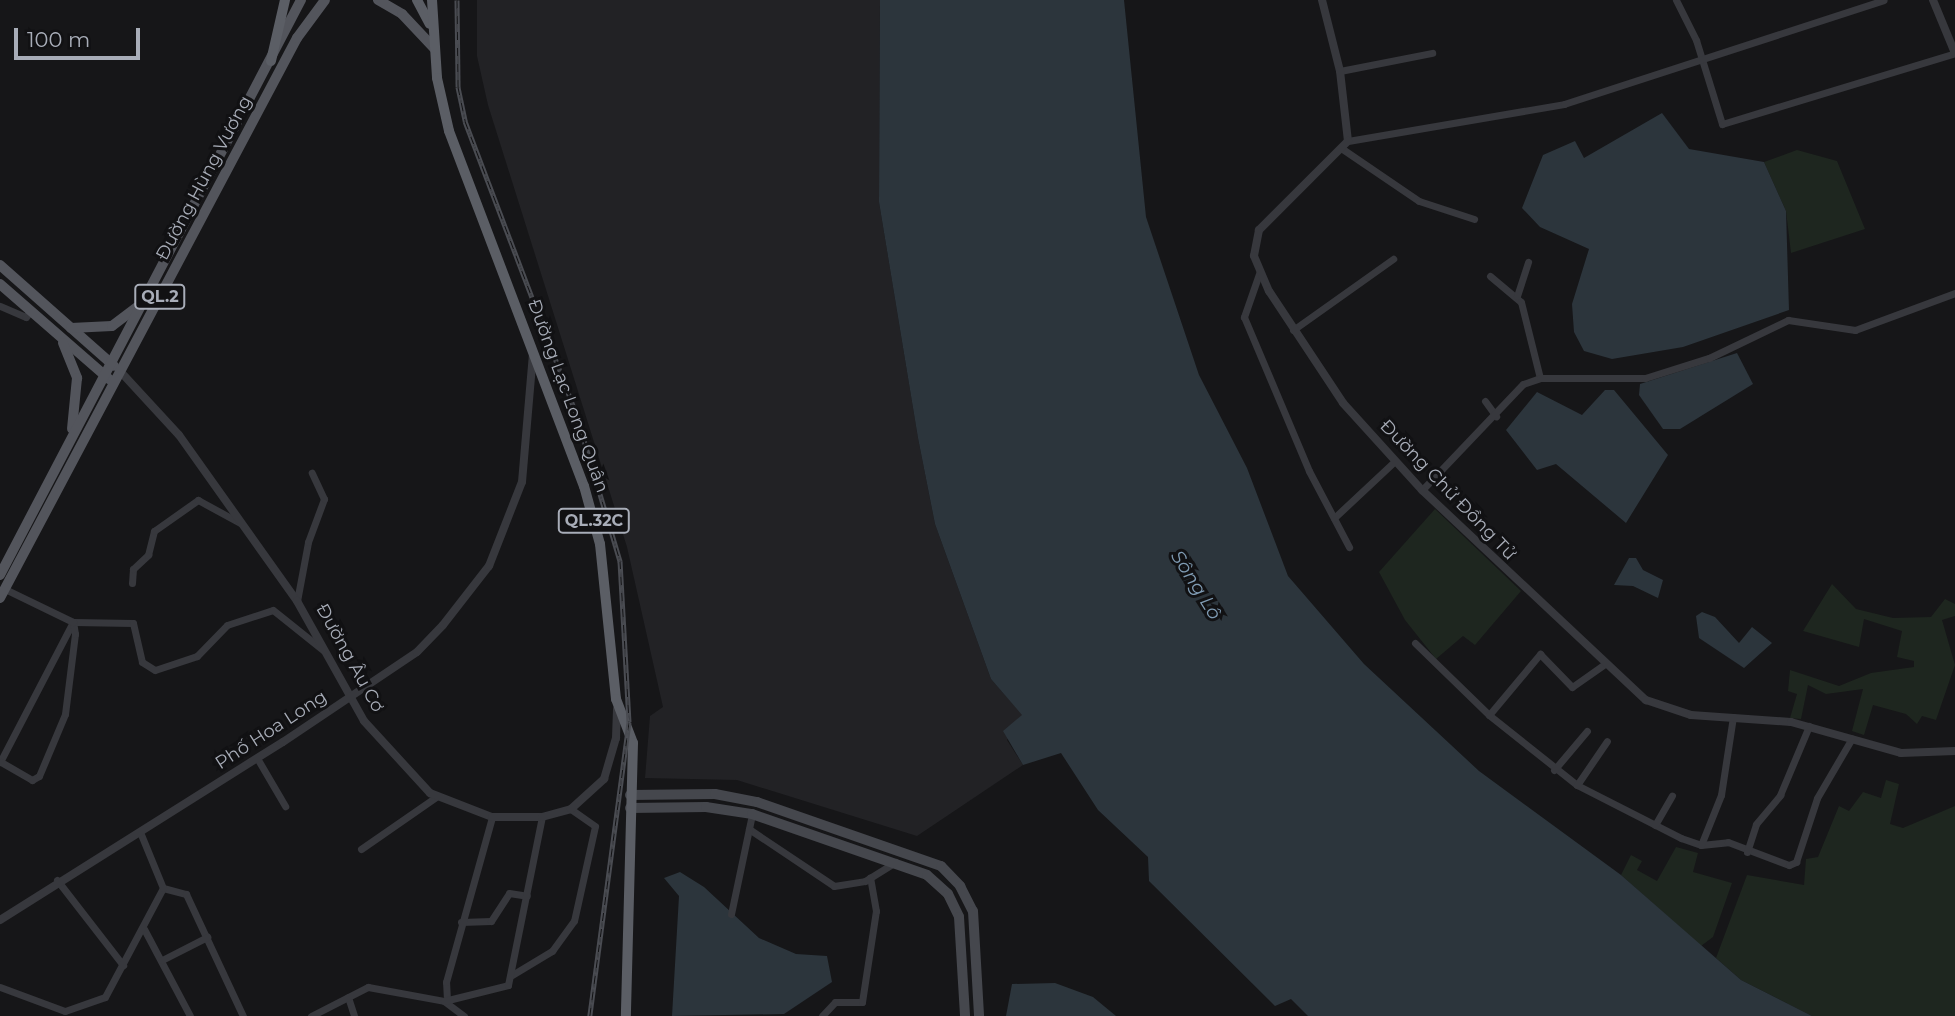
<!DOCTYPE html>
<html>
<head>
<meta charset="utf-8">
<style>
	body { margin:0 }
	#map { position:relative; width:1955px; height:1016px; overflow:hidden; background:#161618; font-family:Montserrat,sans-serif }
	div>[style] { position:absolute }
	[style*='--x'] { left:calc(var(--x)*1px); top:calc(var(--y)*1px); width:calc(var(--w)*1px); rotate:calc(var(--a)*1deg) }
	.built>* { inset:0; background:#222225 }
	.green>* { inset:0; background:#1e261f }
	.water>* { inset:0; background:#2c353c }
	.minor>* { height:7px; margin:-3.5px; padding:0 3.5px; transform-origin:3.5px; border-radius:3.5px; background:#37383d }
	.tertiary>* { height:8px; margin:-4px; padding:0 4px; transform-origin:4px; border-radius:4px; background:#37383d }
	.secondary>* { height:10px; margin:-5px; padding:0 5px; transform-origin:5px; border-radius:5px; background:#45474d }
	.primary>* { height:10px; margin:-5px; padding:0 5px; transform-origin:5px; border-radius:5px; background:#53555c }
	.trunk>* { height:10px; margin:-5px; padding:0 5px; transform-origin:5px; border-radius:5px; background:#5b5e65 }
	.rail>* { height:5px; margin-top:-2.5px; transform-origin:0; background:repeating-linear-gradient(90deg,#111113 0 8px,#4a4c52 0 16px); box-sizing:border-box; border-block:2px solid #4a4c52 }
	span { translate:-50% -50%; white-space:nowrap; text-align:center; line-height:1.15; -webkit-text-stroke:6px #111113; paint-order:stroke }
	.shield-label span { padding:2px 5px; background:#111113; border:2px solid; border-radius:5px; -webkit-text-stroke-width:0 }
	.shield-label { font-size:16px; color:#a8adb8; font-weight:700 }
	.street-label { font-size:18px; color:#a8adb8 }
	.water-label { font-size:19px; color:#7f9bb3; font-style:italic }
	.scale { position:absolute; left:14px; top:28px; width:126px; height:32px; box-sizing:border-box; border:4px solid #a8adb8; border-top:0; padding-left:9px; font-size:21px; line-height:24px; white-space:nowrap; color:#a8adb8; -webkit-text-stroke:5px #111113; paint-order:stroke }
</style>
</head>
<body>
<div id="map">
	<div class="built">
		<i style="clip-path:polygon(477px 0,880px 0,879px 202px,918px 438px,935px 524px,991px 679px,1023px 715px,1007px 740px,1023px 765px,917px 836px,737px 780px,645px 778px,650px 716px,663px 707px,627px 547px,488px 105px,477px 56px)"></i>
	</div>
	<div class="green">
		<i style="clip-path:polygon(1797px 150px,1837px 161px,1865px 229px,1791px 253px,1786px 211px,1764px 162px)"></i>
		<i style="clip-path:polygon(1435px 509px,1521px 591px,1475px 645px,1463px 636px,1436px 659px,1405px 620px,1379px 572px)"></i>
		<i style="clip-path:polygon(1832px 584px,1856px 609px,1893px 618px,1931px 617px,1945px 599px,1955px 604px,1955px 616px,1942px 620px,1955px 665px,1936px 720px,1922px 716px,1917px 724px,1906px 714px,1873px 705px,1864px 735px,1852px 731px,1863px 689px,1826px 694px,1808px 685px,1801px 719px,1790px 718px,1797px 694px,1788px 691px,1790px 670px,1839px 686px,1871px 673px,1914px 667px,1914px 661px,1897px 657px,1902px 631px,1864px 619px,1859px 647px,1803px 631px)"></i>
		<i style="clip-path:polygon(1886px 780px,1899px 784px,1890px 824px,1903px 828px,1955px 806px,1955px 1016px,1812px 1016px,1741px 980px,1716px 958px,1747px 875px,1804px 885px,1806px 859px,1818px 857px,1839px 806px,1849px 811px,1863px 792px,1881px 798px)"></i>
		<i style="clip-path:polygon(1676px 847px,1698px 853px,1693px 872px,1732px 883px,1713px 937px,1701px 946px,1621px 875px,1631px 855px,1642px 861px,1637px 870px,1657px 881px)"></i>
	</div>
	<div class="water">
		<i style="clip-path:polygon(880px 0,1124px 0,1146px 217px,1199px 375px,1247px 468px,1288px 576px,1364px 664px,1479px 771px,1621px 875px,1741px 980px,1812px 1016px,1308px 1016px,1291px 999px,1275px 1006px,1149px 881px,1148px 857px,1098px 810px,1061px 753px,1023px 765px,1003px 731px,1022px 715px,991px 679px,935px 524px,918px 438px,879px 202px)"></i>
		<i style="clip-path:polygon(1662px 113px,1689px 149px,1764px 162px,1786px 211px,1789px 310px,1683px 347px,1612px 359px,1584px 351px,1574px 332px,1572px 304px,1589px 249px,1540px 227px,1522px 208px,1543px 155px,1575px 141px,1584px 158px)"></i>
		<i style="clip-path:polygon(1737px 353px,1753px 384px,1680px 429px,1663px 429px,1639px 395px,1640px 384px)"></i>
		<i style="clip-path:polygon(1605px 390px,1614px 390px,1668px 455px,1626px 523px,1556px 464px,1537px 470px,1506px 430px,1537px 392px,1582px 415px)"></i>
		<i style="clip-path:polygon(1629px 558px,1636px 558px,1643px 570px,1663px 580px,1658px 598px,1633px 586px,1614px 585px)"></i>
		<i style="clip-path:polygon(1702px 612px,1715px 617px,1739px 643px,1752px 627px,1772px 643px,1744px 668px,1699px 638px,1696px 616px)"></i>
		<i style="clip-path:polygon(680px 872px,704px 887px,759px 938px,796px 954px,827px 956px,832px 982px,784px 1014px,672px 1016px,679px 896px,664px 878px)"></i>
		<i style="clip-path:polygon(1055px 983px,1093px 997px,1116px 1016px,1006px 1016px,1012px 984px)"></i>
	</div>
	<div class="minor">
		<i style="--x:1676;--y:0;--w:45;--a:63.4"></i>
		<i style="--x:1696;--y:40;--w:88;--a:72.8"></i>
		<i style="--x:1722;--y:124;--w:244;--a:-16.9"></i>
		<i style="--x:1340;--y:71;--w:94;--a:-11.1"></i>
		<i style="--x:1348;--y:141;--w:219;--a:-9.7"></i>
		<i style="--x:1564;--y:104;--w:336;--a:-18"></i>
		<i style="--x:1341;--y:148;--w:94;--a:34.2"></i>
		<i style="--x:1419;--y:201;--w:58;--a:18.1"></i>
		<i style="--x:1260;--y:271;--w:49;--a:109.2"></i>
		<i style="--x:1244;--y:317;--w:167;--a:67.1"></i>
		<i style="--x:1309;--y:471;--w:86;--a:62.2"></i>
		<i style="--x:1490;--y:276;--w:40;--a:40"></i>
		<i style="--x:1521;--y:302;--w:78;--a:76"></i>
		<i style="--x:1517;--y:296;--w:36;--a:-72"></i>
		<i style="--x:0;--y:306;--w:28;--a:23"></i>
		<i style="--x:26;--y:317;--w:7;--a:-56"></i>
		<i style="--x:1293;--y:330;--w:123;--a:-35.4"></i>
		<i style="--x:1485;--y:401;--w:19;--a:54"></i>
		<i style="--x:1422;--y:490;--w:146;--a:-46.4"></i>
		<i style="--x:1523;--y:384;--w:18;--a:-19"></i>
		<i style="--x:1540;--y:378;--w:105;--a:0"></i>
		<i style="--x:1645;--y:378;--w:67;--a:-17.4"></i>
		<i style="--x:1709;--y:358;--w:88;--a:-25.7"></i>
		<i style="--x:1788;--y:320;--w:68;--a:8.5"></i>
		<i style="--x:1855;--y:330;--w:107;--a:-20.3"></i>
		<i style="--x:1334;--y:518;--w:83;--a:-43.1"></i>
		<i style="--x:132;--y:583;--w:14;--a:-86"></i>
		<i style="--x:133;--y:569;--w:21;--a:-43"></i>
		<i style="--x:148;--y:555;--w:25;--a:-76"></i>
		<i style="--x:154;--y:531;--w:54;--a:-35.2"></i>
		<i style="--x:198;--y:500;--w:48;--a:28.7"></i>
		<i style="--x:297;--y:601;--w:60;--a:-79.4"></i>
		<i style="--x:308;--y:542;--w:46;--a:-69.6"></i>
		<i style="--x:324;--y:499;--w:29;--a:-115"></i>
		<i style="--x:1415;--y:643;--w:103;--a:44.2"></i>
		<i style="--x:1489;--y:715;--w:112;--a:38.5"></i>
		<i style="--x:1577;--y:785;--w:117;--a:27"></i>
		<i style="--x:1681;--y:838;--w:21;--a:19"></i>
		<i style="--x:1701;--y:845;--w:27;--a:-6"></i>
		<i style="--x:1728;--y:842;--w:65;--a:20.7"></i>
		<i style="--x:1789;--y:865;--w:8;--a:-23"></i>
		<i style="--x:1796;--y:862;--w:67;--a:-71.8"></i>
		<i style="--x:1817;--y:798;--w:69;--a:-59.7"></i>
		<i style="--x:1489;--y:715;--w:80;--a:-50.1"></i>
		<i style="--x:1540;--y:654;--w:46;--a:45.9"></i>
		<i style="--x:1572;--y:687;--w:38;--a:-35"></i>
		<i style="--x:257;--y:758;--w:56;--a:59.7"></i>
		<i style="--x:0;--y:762;--w:158;--a:-62.5"></i>
		<i style="--x:73;--y:622;--w:60;--a:1"></i>
		<i style="--x:133;--y:623;--w:40;--a:77"></i>
		<i style="--x:142;--y:662;--w:15;--a:32"></i>
		<i style="--x:155;--y:670;--w:44;--a:-18.4"></i>
		<i style="--x:197;--y:656;--w:43;--a:-45.9"></i>
		<i style="--x:227;--y:625;--w:48;--a:-18.1"></i>
		<i style="--x:273;--y:610;--w:64;--a:38.7"></i>
		<i style="--x:1;--y:762;--w:36;--a:30"></i>
		<i style="--x:32;--y:780;--w:8;--a:-30"></i>
		<i style="--x:39;--y:776;--w:67;--a:-67.2"></i>
		<i style="--x:65;--y:714;--w:81;--a:-82.9"></i>
		<i style="--x:75;--y:634;--w:12;--a:-99"></i>
		<i style="--x:73;--y:622;--w:76;--a:-154.1"></i>
		<i style="--x:1554;--y:770;--w:51;--a:-49.8"></i>
		<i style="--x:1577;--y:785;--w:53;--a:-55.7"></i>
		<i style="--x:1655;--y:825;--w:34;--a:-60"></i>
		<i style="--x:749;--y:829;--w:102;--a:33.8"></i>
		<i style="--x:834;--y:886;--w:31;--a:-9"></i>
		<i style="--x:865;--y:881;--w:36;--a:-32"></i>
		<i style="--x:1701;--y:845;--w:54;--a:-68.2"></i>
		<i style="--x:1721;--y:795;--w:79;--a:-81.3"></i>
		<i style="--x:361;--y:849;--w:91;--a:-34.7"></i>
		<i style="--x:1747;--y:852;--w:29;--a:-72"></i>
		<i style="--x:1756;--y:824;--w:38;--a:-50"></i>
		<i style="--x:1780;--y:795;--w:75;--a:-67.2"></i>
		<i style="--x:57;--y:880;--w:108;--a:52.2"></i>
		<i style="--x:163;--y:888;--w:24;--a:15"></i>
		<i style="--x:186;--y:894;--w:135;--a:65"></i>
		<i style="--x:731;--y:914;--w:102;--a:-78.1"></i>
		<i style="--x:461;--y:922;--w:30;--a:-2"></i>
		<i style="--x:491;--y:921;--w:33;--a:-57"></i>
		<i style="--x:509;--y:893;--w:18;--a:9"></i>
		<i style="--x:144;--y:929;--w:98;--a:62.1"></i>
		<i style="--x:162;--y:960;--w:51;--a:-27.1"></i>
		<i style="--x:512;--y:975;--w:47;--a:-31"></i>
		<i style="--x:552;--y:951;--w:37;--a:-54"></i>
		<i style="--x:574;--y:921;--w:97;--a:-77.5"></i>
		<i style="--x:595;--y:826;--w:29;--a:-145"></i>
		<i style="--x:0;--y:987;--w:69;--a:20.3"></i>
		<i style="--x:65;--y:1011;--w:42;--a:-19.3"></i>
		<i style="--x:105;--y:997;--w:123;--a:-62"></i>
		<i style="--x:163;--y:888;--w:61;--a:-112.3"></i>
		<i style="--x:348;--y:997;--w:20;--a:72"></i>
		<i style="--x:447;--y:1000;--w:18;--a:-93"></i>
		<i style="--x:446;--y:982;--w:171;--a:-74.4"></i>
		<i style="--x:444;--y:1001;--w:25;--a:37"></i>
		<i style="--x:311;--y:1016;--w:64;--a:-27"></i>
		<i style="--x:368;--y:987;--w:77;--a:10.4"></i>
		<i style="--x:444;--y:1001;--w:66;--a:-14"></i>
		<i style="--x:508;--y:985;--w:171;--a:-78.6"></i>
		<i style="--x:822;--y:1016;--w:19;--a:-47"></i>
		<i style="--x:835;--y:1002;--w:27;--a:0"></i>
		<i style="--x:862;--y:1002;--w:92;--a:-81.3"></i>
		<i style="--x:876;--y:911;--w:34;--a:-100"></i>
	</div>
	<div class="tertiary">
		<i style="--x:1322;--y:0;--w:73;--a:75.8"></i>
		<i style="--x:1340;--y:71;--w:70;--a:83.5"></i>
		<i style="--x:1348;--y:141;--w:126;--a:135"></i>
		<i style="--x:1259;--y:230;--w:26;--a:101"></i>
		<i style="--x:1254;--y:256;--w:38;--a:67"></i>
		<i style="--x:1269;--y:291;--w:134;--a:56.5"></i>
		<i style="--x:1343;--y:403;--w:118;--a:47.8"></i>
		<i style="--x:1422;--y:490;--w:307;--a:43.2"></i>
		<i style="--x:1646;--y:700;--w:47;--a:18.4"></i>
		<i style="--x:1691;--y:715;--w:100;--a:4"></i>
		<i style="--x:1791;--y:722;--w:114;--a:15.7"></i>
		<i style="--x:1901;--y:753;--w:54;--a:-2.1"></i>
		<i style="--x:1933;--y:0;--w:57;--a:67.5"></i>
		<i style="--x:119;--y:370;--w:88;--a:47.3"></i>
		<i style="--x:179;--y:435;--w:204;--a:54.6"></i>
		<i style="--x:297;--y:601;--w:137;--a:60.8"></i>
		<i style="--x:364;--y:721;--w:98;--a:47.5"></i>
		<i style="--x:430;--y:793;--w:66;--a:21.2"></i>
		<i style="--x:492;--y:817;--w:50;--a:0"></i>
		<i style="--x:542;--y:817;--w:30;--a:-15"></i>
		<i style="--x:571;--y:809;--w:45;--a:-42.3"></i>
		<i style="--x:604;--y:779;--w:43;--a:-73.7"></i>
		<i style="--x:616;--y:738;--w:29;--a:-88"></i>
		<i style="--x:0;--y:920;--w:334;--a:-32.2"></i>
		<i style="--x:283;--y:742;--w:161;--a:-33.9"></i>
		<i style="--x:417;--y:652;--w:37;--a:-46"></i>
		<i style="--x:443;--y:625;--w:75;--a:-52.1"></i>
		<i style="--x:489;--y:566;--w:90;--a:-68.6"></i>
		<i style="--x:522;--y:482;--w:128;--a:-85.1"></i>
	</div>
	<div class="secondary">
		<i style="--x:630;--y:795;--w:85;--a:-0.7"></i>
		<i style="--x:715;--y:794;--w:43;--a:10.8"></i>
		<i style="--x:757;--y:802;--w:195;--a:19.2"></i>
		<i style="--x:941;--y:866;--w:28;--a:46"></i>
		<i style="--x:960;--y:886;--w:28;--a:63"></i>
		<i style="--x:973;--y:911;--w:105;--a:86.7"></i>
		<i style="--x:630;--y:808;--w:76;--a:-0.8"></i>
		<i style="--x:706;--y:807;--w:47;--a:8.7"></i>
		<i style="--x:752;--y:814;--w:185;--a:19.2"></i>
		<i style="--x:927;--y:875;--w:28;--a:42"></i>
		<i style="--x:948;--y:894;--w:25;--a:64"></i>
		<i style="--x:959;--y:917;--w:99;--a:86.5"></i>
	</div>
	<div class="primary">
		<i style="--x:378;--y:0;--w:28;--a:30"></i>
		<i style="--x:402;--y:14;--w:47;--a:46.7"></i>
		<i style="--x:0;--y:265;--w:152;--a:41.5"></i>
		<i style="--x:0;--y:284;--w:145;--a:41.1"></i>
		<i style="--x:71;--y:328;--w:41;--a:-2.8"></i>
		<i style="--x:112;--y:326;--w:31;--a:-37"></i>
		<i style="--x:63;--y:343;--w:38;--a:68"></i>
		<i style="--x:77;--y:378;--w:51;--a:95.6"></i>
		<i style="--x:0;--y:575;--w:649;--a:-62.37"></i>
		<i style="--x:0;--y:598;--w:634;--a:-62.06"></i>
		<i style="--x:297;--y:38;--w:47;--a:-53.6"></i>
	</div>
	<div class="trunk">
		<i style="--x:417;--y:0;--w:27;--a:62"></i>
		<i style="--x:432;--y:0;--w:78;--a:86.3"></i>
		<i style="--x:437;--y:78;--w:54;--a:77.2"></i>
		<i style="--x:449;--y:131;--w:380;--a:69.2"></i>
		<i style="--x:584;--y:486;--w:60;--a:74.6"></i>
		<i style="--x:600;--y:544;--w:156;--a:84.1"></i>
		<i style="--x:616;--y:699;--w:47;--a:68.9"></i>
		<i style="--x:633;--y:743;--w:273;--a:91.5"></i>
		<i style="--x:271;--y:61;--w:63;--a:-77.1"></i>
	</div>
	<div class="rail">
		<i style="--x:457;--y:0;--w:87;--a:89.3"></i>
		<i style="--x:458;--y:87;--w:35;--a:78"></i>
		<i style="--x:465;--y:121;--w:309;--a:69.2"></i>
		<i style="--x:575;--y:410;--w:158;--a:73.4"></i>
		<i style="--x:620;--y:561;--w:161;--a:86.8"></i>
		<i style="--x:629;--y:722;--w:297;--a:97.6"></i>
	</div>
	<div class="shield-label">
		<span style="left:160px;top:297px">QL.2</span>
		<span style="left:594px;top:521px">QL.32C</span>
	</div>
	<div class="street-label">
		<span style="left:204px;top:178px;rotate:-62deg">Đường Hùng Vương</span>
		<span style="left:568px;top:396px;rotate:70deg">Đường Lạc Long Quân</span>
		<span style="left:1448px;top:490px;rotate:46deg">Đường Chử Đồng Tử</span>
		<span style="left:350px;top:658px;rotate:61deg">Đường Âu Cơ</span>
		<span style="left:271px;top:730px;rotate:-33deg">Phố Hoa Long</span>
	</div>
	<div class="water-label">
		<span style="left:1196px;top:585px;rotate:58deg">Sông Lô</span>
	</div>
	<div class="scale">100 m</div>
</div>
</body>
</html>
